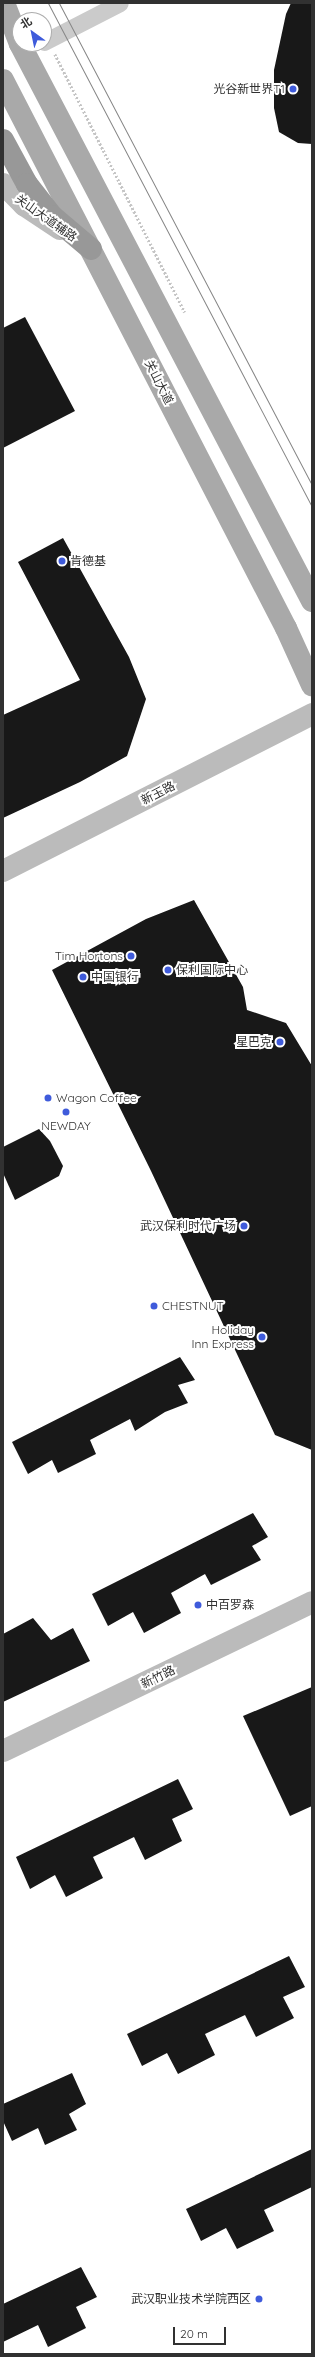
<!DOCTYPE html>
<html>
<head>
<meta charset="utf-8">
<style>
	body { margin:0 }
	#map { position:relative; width:315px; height:2357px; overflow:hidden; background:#fff; font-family:Quicksand,"Noto Sans SC",sans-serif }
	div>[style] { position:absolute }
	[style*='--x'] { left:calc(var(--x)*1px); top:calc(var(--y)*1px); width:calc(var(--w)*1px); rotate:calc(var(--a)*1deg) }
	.building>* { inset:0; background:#181818 }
	.path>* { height:2.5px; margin-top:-1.25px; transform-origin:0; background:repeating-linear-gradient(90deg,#c5c5c5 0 2px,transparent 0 4px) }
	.street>* { height:17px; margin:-8.5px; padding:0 8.5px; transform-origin:8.5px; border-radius:8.5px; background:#cbcbcb }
	.secondary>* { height:22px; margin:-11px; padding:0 11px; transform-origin:11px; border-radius:11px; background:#bbb }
	.primary>* { height:22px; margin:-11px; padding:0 11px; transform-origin:11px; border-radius:11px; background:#a9a9a9 }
	.highway>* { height:22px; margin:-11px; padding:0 11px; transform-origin:11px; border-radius:11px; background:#989898 }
	.tram>* { height:1px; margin:-0.5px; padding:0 0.5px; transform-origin:0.5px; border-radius:0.5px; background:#868686 }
	.dots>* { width:11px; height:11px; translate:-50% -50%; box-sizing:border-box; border:2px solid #fff; border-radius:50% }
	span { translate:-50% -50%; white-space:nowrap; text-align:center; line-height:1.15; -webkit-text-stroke:4px #fff; paint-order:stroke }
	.poi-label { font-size:12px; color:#313131 }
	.right { translate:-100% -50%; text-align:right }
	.left { translate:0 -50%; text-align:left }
	.street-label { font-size:12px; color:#313131 }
	.frame { position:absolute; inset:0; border:4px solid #313131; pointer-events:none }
	.north { position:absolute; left:12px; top:12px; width:40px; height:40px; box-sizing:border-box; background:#fff; border:1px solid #adadad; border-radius:50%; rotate:327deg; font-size:11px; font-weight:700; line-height:16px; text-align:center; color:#313131 }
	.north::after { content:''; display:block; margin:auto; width:14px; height:18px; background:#3f5bdb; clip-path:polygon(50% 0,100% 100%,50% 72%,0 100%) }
	.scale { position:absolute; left:173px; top:2327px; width:53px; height:18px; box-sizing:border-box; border:2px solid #313131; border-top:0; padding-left:5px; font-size:12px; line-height:14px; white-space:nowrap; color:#313131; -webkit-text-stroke:3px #fff; paint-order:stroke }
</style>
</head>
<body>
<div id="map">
	<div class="building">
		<i style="clip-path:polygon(291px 3px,312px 3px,312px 144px,298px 143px,279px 132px,274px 108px,274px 70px,286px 14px)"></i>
		<i style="clip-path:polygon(25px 317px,75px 411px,3px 448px,3px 328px)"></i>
		<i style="clip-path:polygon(63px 538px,129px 657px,146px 699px,127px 756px,80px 782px,3px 818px,3px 715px,80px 680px,18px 562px)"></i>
		<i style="clip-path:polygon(194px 900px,243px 987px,247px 1010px,286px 1023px,312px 1066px,312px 1450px,275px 1435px,151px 1171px,52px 970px,146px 919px)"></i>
		<i style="clip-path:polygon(39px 1129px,50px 1141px,63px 1166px,59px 1176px,15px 1200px,3px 1173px,3px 1147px)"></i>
		<i style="clip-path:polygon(180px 1357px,195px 1380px,178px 1385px,188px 1403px,165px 1412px,135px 1431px,130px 1419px,90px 1440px,96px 1454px,58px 1473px,52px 1460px,28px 1474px,12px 1442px)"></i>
		<i style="clip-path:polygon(253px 1513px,268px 1537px,252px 1546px,261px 1560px,211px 1585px,205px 1574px,171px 1593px,181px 1613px,144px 1633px,133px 1612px,108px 1626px,92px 1594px)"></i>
		<i style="clip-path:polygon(33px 1618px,51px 1640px,73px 1628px,90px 1661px,3px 1702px,3px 1634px)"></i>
		<i style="clip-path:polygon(312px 1687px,312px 1806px,290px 1816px,243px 1716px)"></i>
		<i style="clip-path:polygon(178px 1779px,193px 1809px,172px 1819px,182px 1841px,145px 1860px,134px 1837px,93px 1857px,103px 1878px,66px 1897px,55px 1875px,30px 1889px,16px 1857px)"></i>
		<i style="clip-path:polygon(289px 1956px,305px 1987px,283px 1997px,294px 2018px,256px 2037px,245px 2015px,205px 2034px,215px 2055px,178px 2074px,167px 2053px,142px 2066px,127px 2034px)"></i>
		<i style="clip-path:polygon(72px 2073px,86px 2104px,69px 2114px,77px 2130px,45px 2145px,38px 2128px,12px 2141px,3px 2121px,3px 2104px)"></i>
		<i style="clip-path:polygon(312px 2149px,312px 2187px,264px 2210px,274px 2231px,237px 2249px,226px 2228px,201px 2241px,186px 2209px)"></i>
		<i style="clip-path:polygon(81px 2267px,97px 2297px,76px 2307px,86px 2328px,48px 2347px,38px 2325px,3px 2342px,3px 2304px)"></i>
	</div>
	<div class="path">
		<i style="--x:55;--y:54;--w:289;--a:63.3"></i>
	</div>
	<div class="street">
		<i style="--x:44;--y:42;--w:85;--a:-27.2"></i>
	</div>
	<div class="secondary">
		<i style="--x:3;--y:184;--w:30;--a:45"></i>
		<i style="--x:24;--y:205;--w:43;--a:33.7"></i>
		<i style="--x:3;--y:871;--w:347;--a:-26.9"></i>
		<i style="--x:3;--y:1751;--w:343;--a:-25.7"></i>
	</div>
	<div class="primary">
		<i style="--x:4;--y:3;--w:44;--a:68.7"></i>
		<i style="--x:20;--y:44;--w:629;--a:62.33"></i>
		<i style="--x:3;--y:80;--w:617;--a:62.69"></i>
		<i style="--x:286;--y:628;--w:63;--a:65.5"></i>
	</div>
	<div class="highway">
		<i style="--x:3;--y:140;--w:50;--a:61.4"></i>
		<i style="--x:27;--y:184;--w:41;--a:52"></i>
		<i style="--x:52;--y:216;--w:51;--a:40.2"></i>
	</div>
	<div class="tram">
		<i style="--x:48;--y:3;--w:569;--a:62.35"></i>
		<i style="--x:59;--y:3;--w:544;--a:62.31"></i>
	</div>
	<div class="dots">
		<i style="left:293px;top:89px;background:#3f5bdb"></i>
		<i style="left:62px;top:561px;background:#3f5bdb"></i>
		<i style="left:131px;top:956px;background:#3f5bdb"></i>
		<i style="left:168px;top:970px;background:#3f5bdb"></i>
		<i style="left:83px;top:977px;background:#3f5bdb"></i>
		<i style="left:280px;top:1042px;background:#3f5bdb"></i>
		<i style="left:48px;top:1098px;background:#3f5bdb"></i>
		<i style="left:66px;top:1112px;background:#3f5bdb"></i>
		<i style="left:244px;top:1226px;background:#3f5bdb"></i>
		<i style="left:154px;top:1306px;background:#3f5bdb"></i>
		<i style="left:262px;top:1337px;background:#3f5bdb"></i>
		<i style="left:198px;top:1605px;background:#3f5bdb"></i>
		<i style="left:259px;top:2299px;background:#3f5bdb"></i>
	</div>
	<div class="poi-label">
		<span class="right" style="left:285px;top:89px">光谷新世界T1</span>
		<span class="left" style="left:70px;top:561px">肯德基</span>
		<span class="right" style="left:123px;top:956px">Tim Hortons</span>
		<span class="left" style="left:176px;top:970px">保利国际中心</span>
		<span class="left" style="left:91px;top:977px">中国银行</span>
		<span class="right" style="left:272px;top:1042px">星巴克</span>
		<span class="left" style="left:56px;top:1098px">Wagon Coffee</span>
		<span style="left:66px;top:1126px">NEWDAY</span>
		<span class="right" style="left:236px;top:1226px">武汉保利时代广场</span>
		<span class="left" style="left:162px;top:1306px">CHESTNUT</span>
		<span class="right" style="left:254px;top:1337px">Holiday<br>Inn Express</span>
		<span class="left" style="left:206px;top:1605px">中百罗森</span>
		<span class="right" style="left:251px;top:2299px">武汉职业技术学院西区</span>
	</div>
	<div class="street-label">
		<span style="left:46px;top:218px;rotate:35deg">关山大道辅路</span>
		<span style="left:159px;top:382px;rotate:63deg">关山大道</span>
		<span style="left:158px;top:793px;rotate:-27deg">新玉路</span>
		<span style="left:158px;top:1677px;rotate:-26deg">新竹路</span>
	</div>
	<div class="frame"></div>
	<div class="north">北</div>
	<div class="scale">20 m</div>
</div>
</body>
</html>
